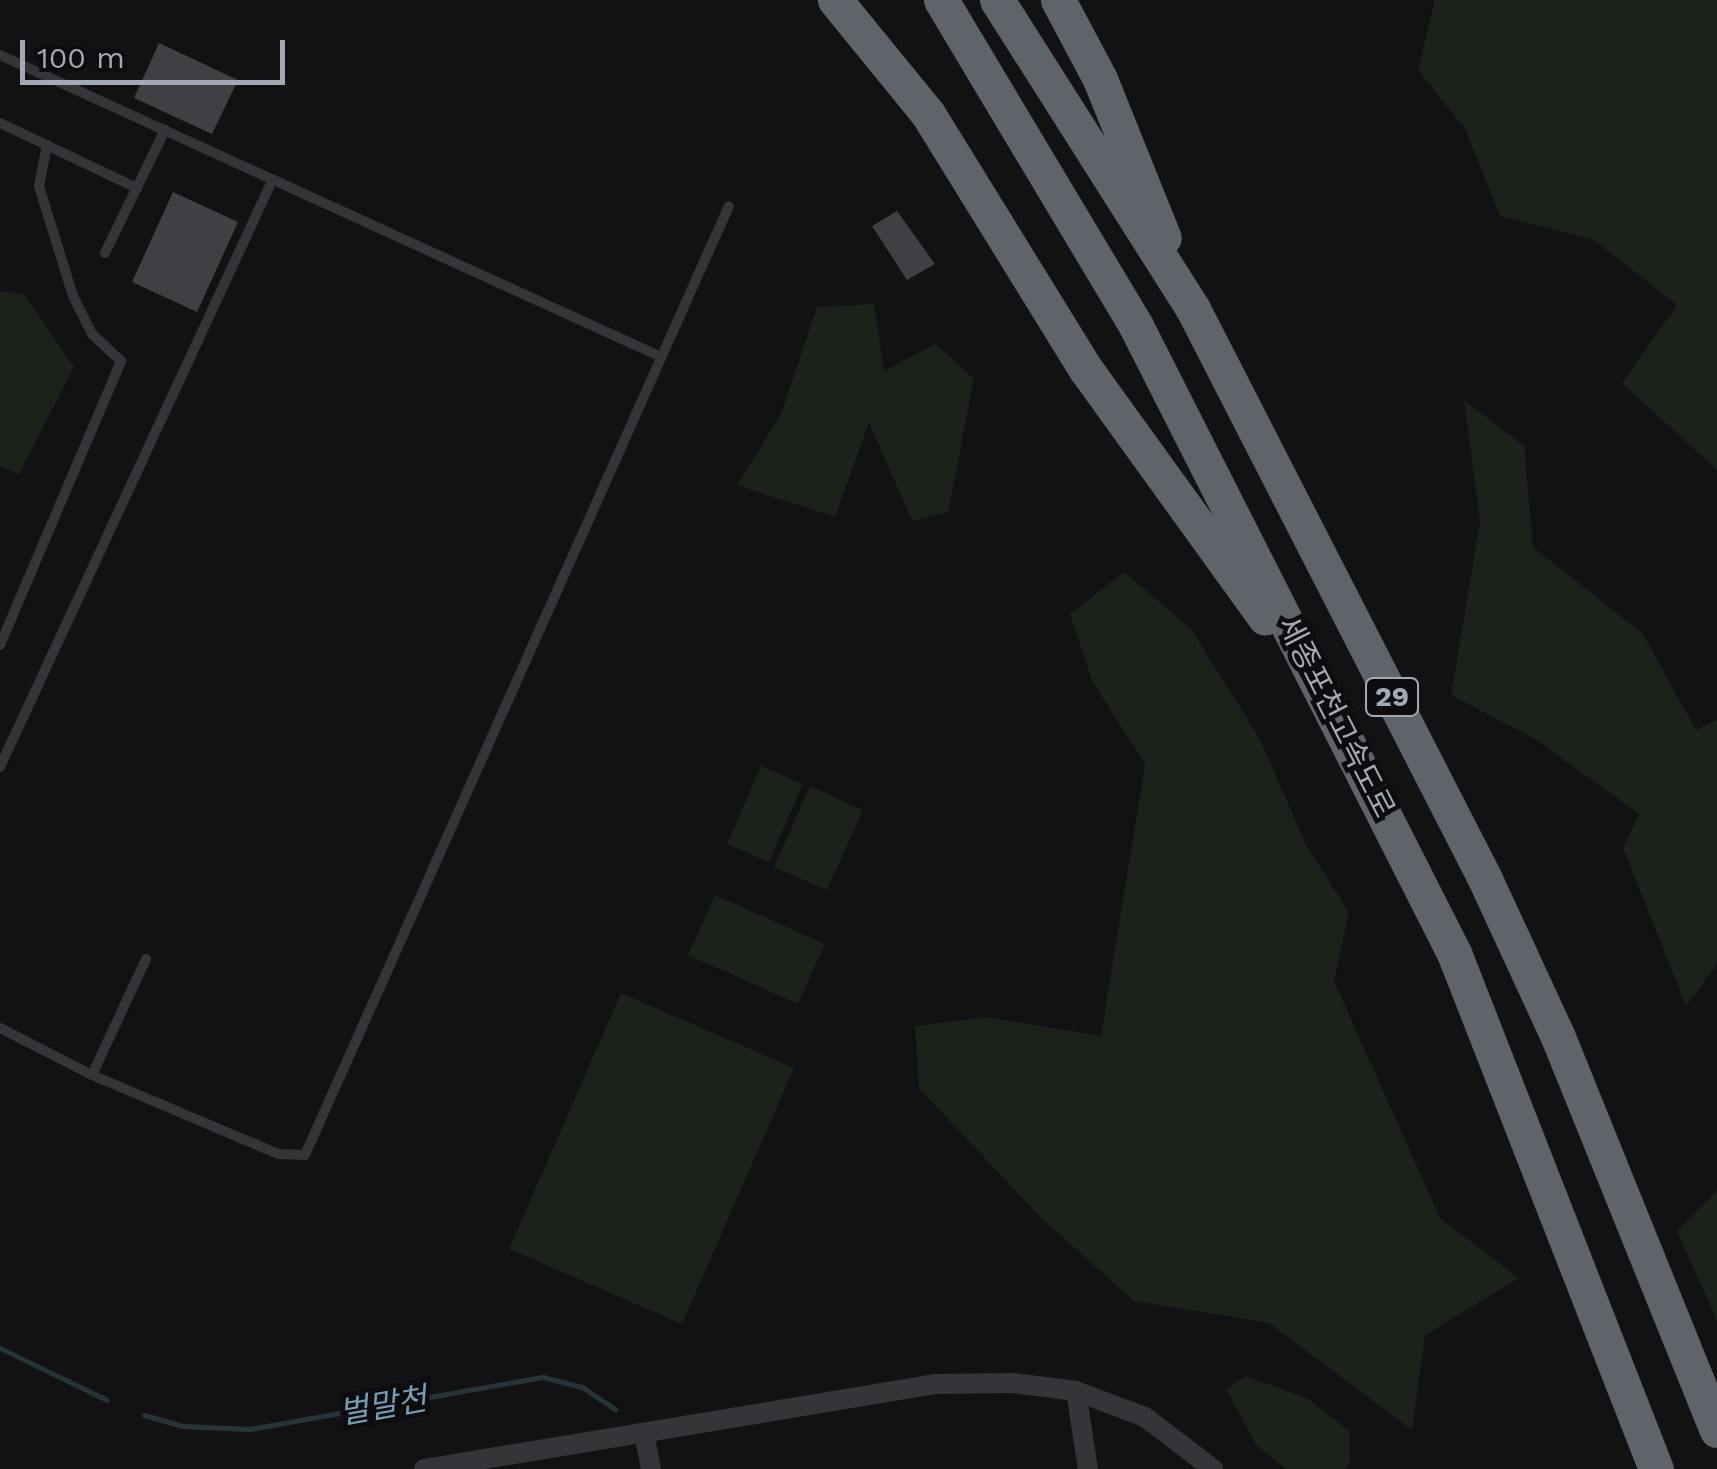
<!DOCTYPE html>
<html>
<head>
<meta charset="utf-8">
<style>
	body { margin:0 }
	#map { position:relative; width:1717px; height:1469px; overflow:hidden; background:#121214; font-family:"Work Sans","Noto Sans KR",sans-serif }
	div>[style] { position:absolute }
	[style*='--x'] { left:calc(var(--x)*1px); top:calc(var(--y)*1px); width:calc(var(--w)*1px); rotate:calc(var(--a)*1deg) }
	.green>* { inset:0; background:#1a221a }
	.stream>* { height:5px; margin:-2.5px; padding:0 2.5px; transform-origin:2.5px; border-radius:2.5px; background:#283338 }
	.building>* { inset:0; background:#3e4044 }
	.service>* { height:10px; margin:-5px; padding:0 5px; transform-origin:5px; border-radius:5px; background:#333539 }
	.minor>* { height:20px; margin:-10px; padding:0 10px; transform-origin:10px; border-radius:10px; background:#333539 }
	.motorway>* { height:35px; margin:-17.5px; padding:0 17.5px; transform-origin:17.5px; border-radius:17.5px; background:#5f636a }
	span { translate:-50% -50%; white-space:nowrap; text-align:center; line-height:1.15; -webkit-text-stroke:9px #0d0d0f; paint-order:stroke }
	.shield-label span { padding:2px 8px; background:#0d0d0f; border:2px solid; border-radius:8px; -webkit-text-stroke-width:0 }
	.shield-label { font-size:28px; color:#a3aab5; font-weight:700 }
	.street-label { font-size:30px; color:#a3aab5 }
	.water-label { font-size:32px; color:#779db3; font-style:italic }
	.scale { position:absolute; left:20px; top:40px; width:265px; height:45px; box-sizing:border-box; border:5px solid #a3aab5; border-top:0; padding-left:12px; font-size:30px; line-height:35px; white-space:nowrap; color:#a3aab5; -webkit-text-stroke:8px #0d0d0f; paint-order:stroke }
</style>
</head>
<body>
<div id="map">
	<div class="green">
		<i style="clip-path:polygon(1435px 0,1717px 0,1717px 470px,1622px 383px,1677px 305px,1594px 240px,1500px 216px,1465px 129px,1418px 70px)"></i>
		<i style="clip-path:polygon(0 291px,24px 294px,74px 367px,19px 474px,0 466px)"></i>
		<i style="clip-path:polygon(874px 304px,884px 371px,936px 344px,974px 379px,948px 512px,912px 521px,869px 422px,835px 517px,737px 485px,781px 414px,817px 307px)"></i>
		<i style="clip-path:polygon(1464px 400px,1524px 446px,1533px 547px,1643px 634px,1696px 730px,1717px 719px,1717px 964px,1686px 1006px,1623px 848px,1639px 814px,1535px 739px,1451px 695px,1480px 521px)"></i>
		<i style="clip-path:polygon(1124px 572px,1191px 629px,1260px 739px,1306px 845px,1349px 912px,1334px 981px,1440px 1218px,1519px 1278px,1425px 1335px,1412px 1430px,1269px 1323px,1134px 1301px,1040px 1217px,919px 1088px,915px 1026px,988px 1017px,1101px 1036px,1145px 764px,1092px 681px,1070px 614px)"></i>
		<i style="clip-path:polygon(761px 766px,803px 784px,769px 862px,727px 844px)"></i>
		<i style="clip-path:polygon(810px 786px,863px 810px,827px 890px,774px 867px)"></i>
		<i style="clip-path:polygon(715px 895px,825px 944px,798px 1004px,688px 955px)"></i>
		<i style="clip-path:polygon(621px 993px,794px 1068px,682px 1324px,509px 1249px)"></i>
		<i style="clip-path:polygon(1717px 1190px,1717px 1321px,1677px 1231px)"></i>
		<i style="clip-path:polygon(1245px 1376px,1307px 1398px,1349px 1431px,1350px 1463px,1344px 1469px,1286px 1469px,1257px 1446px,1226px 1389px)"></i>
	</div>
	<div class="stream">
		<i style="--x:0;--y:1348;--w:119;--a:25.9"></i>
		<i style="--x:144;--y:1415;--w:40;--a:16"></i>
		<i style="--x:182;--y:1426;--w:68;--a:2.5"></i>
		<i style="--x:250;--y:1429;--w:298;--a:-10.1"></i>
		<i style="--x:543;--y:1377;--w:40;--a:14.4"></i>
		<i style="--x:582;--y:1387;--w:40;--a:34"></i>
	</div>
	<div class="building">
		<i style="clip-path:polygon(159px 43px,238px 80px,212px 134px,134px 98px)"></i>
		<i style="clip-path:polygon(173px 192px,238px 222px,197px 312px,132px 282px)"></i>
		<i style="clip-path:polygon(897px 211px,935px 264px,907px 280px,872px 226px)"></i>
	</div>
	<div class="service">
		<i style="--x:0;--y:55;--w:727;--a:24.55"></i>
		<i style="--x:0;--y:123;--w:152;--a:25.4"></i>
		<i style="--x:105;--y:253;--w:137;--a:-64"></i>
		<i style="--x:0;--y:645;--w:309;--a:-66.9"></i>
		<i style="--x:121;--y:361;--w:40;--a:-137"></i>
		<i style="--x:92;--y:334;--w:42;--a:-116.6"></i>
		<i style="--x:73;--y:296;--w:115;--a:-107.2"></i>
		<i style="--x:39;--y:186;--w:42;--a:-79"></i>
		<i style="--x:0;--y:767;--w:648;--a:-65.1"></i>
		<i style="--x:0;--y:1028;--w:103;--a:27.1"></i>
		<i style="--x:92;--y:1075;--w:202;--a:23"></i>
		<i style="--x:278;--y:1154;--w:27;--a:2"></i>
		<i style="--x:305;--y:1155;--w:1039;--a:-65.93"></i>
		<i style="--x:92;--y:1075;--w:128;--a:-65"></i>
	</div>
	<div class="minor">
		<i style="--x:1076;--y:1391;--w:79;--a:81.3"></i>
		<i style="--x:644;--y:1433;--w:37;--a:79"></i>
		<i style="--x:424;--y:1469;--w:519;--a:-9.43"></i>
		<i style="--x:936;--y:1384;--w:77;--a:-0.7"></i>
		<i style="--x:1013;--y:1383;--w:64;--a:7.2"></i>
		<i style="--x:1076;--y:1391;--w:74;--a:20.6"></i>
		<i style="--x:1145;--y:1417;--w:86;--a:37.4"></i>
	</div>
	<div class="motorway">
		<i style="--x:835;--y:0;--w:147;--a:50.8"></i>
		<i style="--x:928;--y:114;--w:302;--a:58.3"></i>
		<i style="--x:1087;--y:371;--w:304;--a:54.2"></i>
		<i style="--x:941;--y:0;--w:380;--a:59.1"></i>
		<i style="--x:1136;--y:326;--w:703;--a:63.11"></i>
		<i style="--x:1454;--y:953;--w:554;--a:68.62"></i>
		<i style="--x:997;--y:0;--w:366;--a:57.6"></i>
		<i style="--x:1193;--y:309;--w:640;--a:62.87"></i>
		<i style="--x:1485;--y:879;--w:174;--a:65.2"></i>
		<i style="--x:1558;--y:1037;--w:424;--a:68"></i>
		<i style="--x:1058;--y:0;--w:89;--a:62"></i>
		<i style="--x:1100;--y:79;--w:171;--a:68.1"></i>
	</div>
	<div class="shield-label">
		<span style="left:1392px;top:697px">29</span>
	</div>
	<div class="street-label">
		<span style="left:1336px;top:717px;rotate:63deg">세종포천고속도로</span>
	</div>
	<div class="water-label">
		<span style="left:383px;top:1406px;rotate:-10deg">벌말천</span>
	</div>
	<div class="scale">100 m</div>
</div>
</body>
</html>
